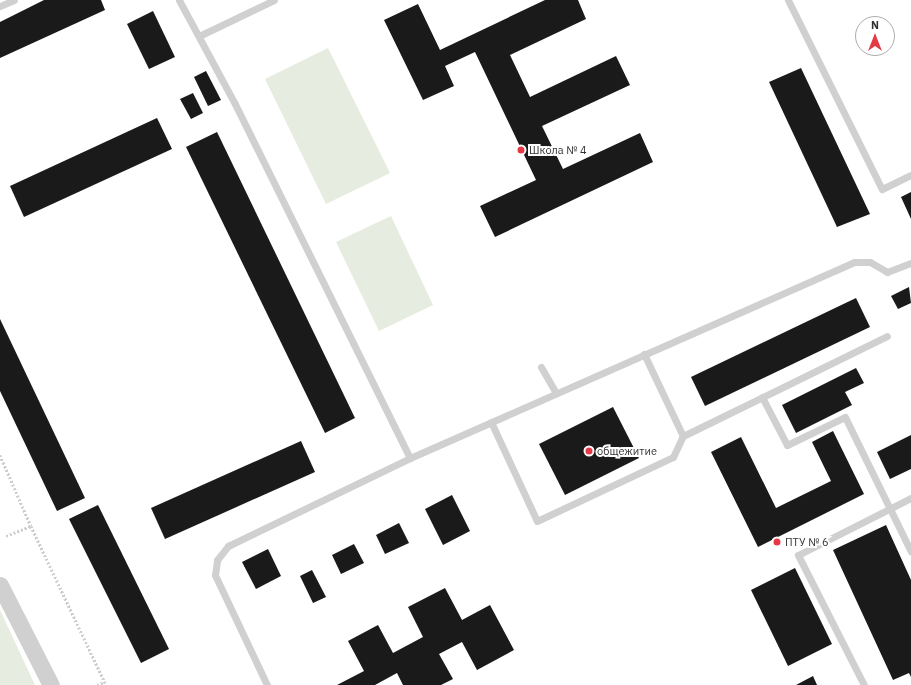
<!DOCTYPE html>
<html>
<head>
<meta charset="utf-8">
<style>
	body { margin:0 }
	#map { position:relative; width:911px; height:685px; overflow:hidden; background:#fff; font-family:"IBM Plex Sans",sans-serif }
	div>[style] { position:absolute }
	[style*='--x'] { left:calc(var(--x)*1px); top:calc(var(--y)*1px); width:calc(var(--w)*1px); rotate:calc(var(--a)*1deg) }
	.green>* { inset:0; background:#e6ecdf }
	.building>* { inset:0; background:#1a1a1a }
	.path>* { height:2.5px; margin-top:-1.25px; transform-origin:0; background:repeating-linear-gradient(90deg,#cdcdcd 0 2px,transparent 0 4px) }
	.service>* { height:7px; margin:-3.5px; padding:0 3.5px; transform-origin:3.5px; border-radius:3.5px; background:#d0d0d0 }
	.tertiary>* { height:17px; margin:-8.5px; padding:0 8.5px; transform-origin:8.5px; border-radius:8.5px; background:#d0d0d0 }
	.dots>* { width:11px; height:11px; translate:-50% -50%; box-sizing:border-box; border:2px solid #fff; border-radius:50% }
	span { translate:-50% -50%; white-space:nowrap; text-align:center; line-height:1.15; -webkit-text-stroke:4px #fff; paint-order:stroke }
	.poi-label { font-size:11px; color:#333 }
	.left { translate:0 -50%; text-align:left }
	.north { position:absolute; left:855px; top:16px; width:40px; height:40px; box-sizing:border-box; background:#fff; border:1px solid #adadad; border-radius:50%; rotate:0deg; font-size:11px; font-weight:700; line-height:16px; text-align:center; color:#333 }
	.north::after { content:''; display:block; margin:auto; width:14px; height:18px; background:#e63946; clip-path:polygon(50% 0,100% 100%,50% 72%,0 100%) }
</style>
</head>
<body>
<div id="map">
	<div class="green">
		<i style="clip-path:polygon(328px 48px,390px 173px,326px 204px,265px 79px)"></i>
		<i style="clip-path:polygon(391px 216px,433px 305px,379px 331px,336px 242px)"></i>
		<i style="clip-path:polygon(0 610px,35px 685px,0 685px)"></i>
	</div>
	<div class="building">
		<i style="clip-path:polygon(44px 0,101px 0,105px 10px,0 58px,0 22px)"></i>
		<i style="clip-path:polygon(545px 0,578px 0,586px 19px,510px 55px,530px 97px,616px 56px,630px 85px,542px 126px,563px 169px,640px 133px,653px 162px,495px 237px,480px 206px,536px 180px,475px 52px,445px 66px,454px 86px,423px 100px,384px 20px,418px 4px,440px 50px)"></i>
		<i style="clip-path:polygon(153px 11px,175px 57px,149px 69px,127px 24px)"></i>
		<i style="clip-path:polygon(801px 68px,870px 214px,837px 227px,769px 82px)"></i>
		<i style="clip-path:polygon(206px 71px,221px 100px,208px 106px,194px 77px)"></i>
		<i style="clip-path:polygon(193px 93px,203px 113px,191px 119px,180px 99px)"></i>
		<i style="clip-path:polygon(157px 118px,172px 149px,24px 217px,10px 186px)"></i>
		<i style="clip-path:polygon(217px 132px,355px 418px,325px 433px,186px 147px)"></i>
		<i style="clip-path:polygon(911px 192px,911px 219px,901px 197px)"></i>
		<i style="clip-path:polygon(909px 287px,911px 303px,898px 309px,891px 296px)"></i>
		<i style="clip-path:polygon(856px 298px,870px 327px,705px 406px,691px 377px)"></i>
		<i style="clip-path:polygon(0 319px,85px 498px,57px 511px,0 391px)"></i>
		<i style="clip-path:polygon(856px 368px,864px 383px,845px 392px,852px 405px,796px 433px,782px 405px)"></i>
		<i style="clip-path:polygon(613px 407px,639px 458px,565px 495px,539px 444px)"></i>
		<i style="clip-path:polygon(833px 431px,864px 494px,758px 547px,711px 452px,741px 437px,776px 508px,831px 481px,812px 442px)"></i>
		<i style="clip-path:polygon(911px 435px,911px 469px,890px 479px,877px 452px)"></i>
		<i style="clip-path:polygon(301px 441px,315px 472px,165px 539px,151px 508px)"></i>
		<i style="clip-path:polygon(452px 495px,470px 531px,443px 545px,425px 509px)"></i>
		<i style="clip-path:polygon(98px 505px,169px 649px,141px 663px,69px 519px)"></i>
		<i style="clip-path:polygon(399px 523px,409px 543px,385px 554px,376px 535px)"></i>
		<i style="clip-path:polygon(886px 525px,911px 580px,911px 677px,909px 673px,893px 680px,833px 550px)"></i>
		<i style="clip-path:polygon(354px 544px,364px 563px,341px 574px,332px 555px)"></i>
		<i style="clip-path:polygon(268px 549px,281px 576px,256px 589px,242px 562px)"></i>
		<i style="clip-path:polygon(795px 568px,832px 644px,788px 666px,751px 590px)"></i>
		<i style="clip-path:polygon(312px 570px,326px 597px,313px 603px,300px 576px)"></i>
		<i style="clip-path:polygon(445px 588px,462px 620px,490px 605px,514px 650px,477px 670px,462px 642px,439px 654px,453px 679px,441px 685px,403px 685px,397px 673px,375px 685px,337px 685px,364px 671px,348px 641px,378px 625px,393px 653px,423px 637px,408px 607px)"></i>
		<i style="clip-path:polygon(813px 676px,817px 685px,796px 685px)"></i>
	</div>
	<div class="path">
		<i style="--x:0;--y:455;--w:77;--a:66.4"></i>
		<i style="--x:6;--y:536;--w:27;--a:-22"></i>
		<i style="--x:31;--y:526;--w:176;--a:64.7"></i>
		<i style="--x:97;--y:685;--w:8;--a:-23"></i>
	</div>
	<div class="service">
		<i style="--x:179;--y:0;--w:118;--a:61.7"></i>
		<i style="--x:235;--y:104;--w:395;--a:63.7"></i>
		<i style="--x:788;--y:0;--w:211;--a:63.6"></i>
		<i style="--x:882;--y:189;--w:32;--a:-26"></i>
		<i style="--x:0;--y:6;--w:15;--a:-23"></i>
		<i style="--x:199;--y:36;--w:83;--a:-25.6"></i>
		<i style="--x:644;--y:354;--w:91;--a:64.6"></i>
		<i style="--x:683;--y:436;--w:227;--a:-26.1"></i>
		<i style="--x:541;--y:367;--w:30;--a:60"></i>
		<i style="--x:762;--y:397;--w:54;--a:62.5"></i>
		<i style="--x:787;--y:445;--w:64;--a:-25.8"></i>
		<i style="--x:845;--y:417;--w:150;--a:63.9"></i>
		<i style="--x:491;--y:422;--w:109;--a:65.1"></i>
		<i style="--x:537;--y:521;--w:150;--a:-25.2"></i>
		<i style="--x:673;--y:457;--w:23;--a:-65"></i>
		<i style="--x:267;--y:685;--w:122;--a:-115.3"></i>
		<i style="--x:215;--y:575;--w:15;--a:-82"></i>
		<i style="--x:217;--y:560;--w:18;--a:-52"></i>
		<i style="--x:228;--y:546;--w:202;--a:-25.8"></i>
		<i style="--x:410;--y:458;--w:485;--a:-23.8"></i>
		<i style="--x:854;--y:262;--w:16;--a:0"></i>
		<i style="--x:870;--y:262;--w:20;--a:30"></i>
		<i style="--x:887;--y:272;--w:26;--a:-21"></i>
		<i style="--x:864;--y:685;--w:146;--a:-116.9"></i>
		<i style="--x:798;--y:555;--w:127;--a:-26.8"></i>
	</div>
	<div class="tertiary">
		<i style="--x:0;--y:585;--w:112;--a:63"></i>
	</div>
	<div class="dots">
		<i style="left:521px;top:150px;background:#e63946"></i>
		<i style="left:589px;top:451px;background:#e63946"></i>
		<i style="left:777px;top:542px;background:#e63946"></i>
	</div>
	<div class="poi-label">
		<span class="left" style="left:529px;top:150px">Школа № 4</span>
		<span class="left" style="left:597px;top:451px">общежитие</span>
		<span class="left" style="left:785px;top:542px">ПТУ № 6</span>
	</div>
	<div class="north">N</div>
</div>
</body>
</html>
